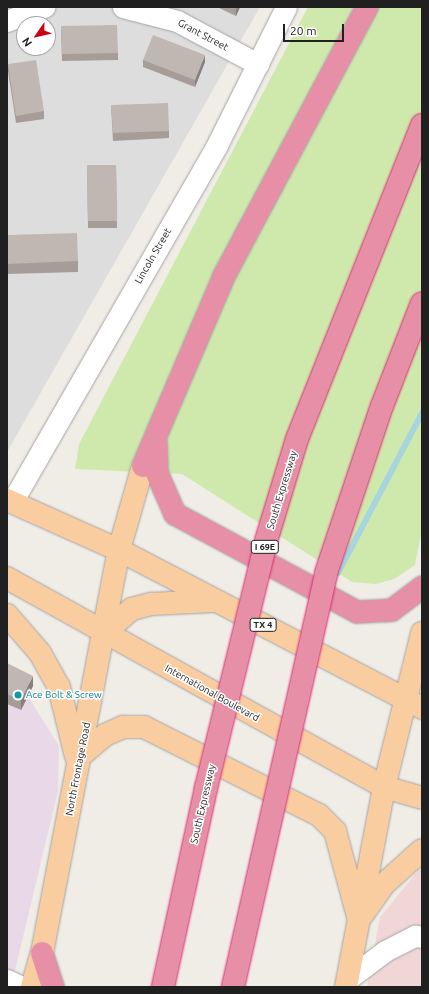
<!DOCTYPE html>
<html>
<head>
<meta charset="utf-8">
<style>
	body { margin:0 }
	#map { position:relative; width:429px; height:994px; overflow:hidden; background:#f0ece6; font-family:Ubuntu,sans-serif }
	div>[style] { position:absolute }
	[style*='--x'] { left:calc(var(--x)*1px); top:calc(var(--y)*1px); width:calc(var(--w)*1px); rotate:calc(var(--a)*1deg) }
	.residential>* { inset:0; background:#dedddd }
	.commercial>* { inset:0; background:#f0d6d7 }
	.industrial>* { inset:0; background:#e9d8e7 }
	.grass>* { inset:0; background:#cfe9ad }
	.stream>* { height:6px; margin:-3px; padding:0 3px; transform-origin:3px; border-radius:3px; background:#a7d5dd }
	.roads { filter:drop-shadow(0 0 1px #a4a4a4) drop-shadow(0 0 1px #a4a4a4) }
	.minor>* { height:21px; margin:-10.5px; padding:0 10.5px; transform-origin:10.5px; border-radius:10.5px; background:#fff }
	.major>* { height:22px; margin:-11px; padding:0 11px; transform-origin:11px; border-radius:11px; background:#facda1 }
	.highway>* { height:22px; margin:-11px; padding:0 11px; transform-origin:11px; border-radius:11px; background:#e68fa6 }
	.bridges { filter:drop-shadow(0 0 1px #d82972) drop-shadow(0 0 1px #d82972) }
	.highway-bridge>* { height:22px; margin:-11px; padding:0 11px; transform-origin:11px; border-radius:11px; background:#e68fa6 }
	.wall>* { inset:0; background:#a69d99 }
	.shaded-wall>* { inset:0; background:#87807d }
	.building>* { inset:0; background:#c1b7b2 }
	.dots>* { width:11px; height:11px; translate:-50% -50%; box-sizing:border-box; border:2px solid #fff; border-radius:50% }
	span { translate:-50% -50%; white-space:nowrap; text-align:center; line-height:1.15; -webkit-text-stroke:3px #fff; paint-order:stroke }
	.shield-label span { padding:1px 3px; background:#fff; border:1px solid; border-radius:3px; -webkit-text-stroke-width:0 }
	.shield-label { font-size:9px; color:#202020; font-weight:700 }
	.street-label { font-size:10px; color:#202020 }
	.culture-label { font-size:10px; color:#0d838f }
	.left { translate:0 -50%; text-align:left }
	.frame { position:absolute; inset:0; border:8px solid #202020; pointer-events:none }
	.north { position:absolute; left:16px; top:16px; width:40px; height:40px; box-sizing:border-box; background:#fff; border:1px solid #a6a6a6; border-radius:50%; rotate:236deg; font-size:11px; font-weight:700; line-height:16px; text-align:center; color:#202020 }
	.north::after { content:''; display:block; margin:auto; width:14px; height:18px; background:#cc0312; clip-path:polygon(50% 0,100% 100%,50% 72%,0 100%) }
	.scale { position:absolute; left:283px; top:24px; width:61px; height:18px; box-sizing:border-box; border:2px solid #202020; border-top:0; padding-left:5px; font-size:12px; line-height:14px; white-space:nowrap; color:#202020; -webkit-text-stroke:3px #fff; paint-order:stroke }
</style>
</head>
<body>
<div id="map">
	<div class="residential">
		<i style="clip-path:polygon(evenodd,7px 7px,260px 7px,7px 452px,7px 7px,24px 24px,48px 24px,48px 48px,24px 48px,24px 24px)"></i>
	</div>
	<div class="commercial">
		<i style="clip-path:polygon(422px 866px,422px 987px,367px 987px,380px 917px)"></i>
	</div>
	<div class="industrial">
		<i style="clip-path:polygon(7px 663px,59px 746px,58px 791px,11px 987px,7px 987px)"></i>
	</div>
	<div class="grass">
		<i style="clip-path:polygon(308px 7px,422px 7px,422px 529px,415px 565px,394px 579px,376px 584px,352px 582px,182px 474px,75px 469px,79px 444px)"></i>
	</div>
	<div class="stream">
		<i style="--x:338;--y:573;--w:181;--a:-62.3"></i>
	</div>
	<div class="roads">
		<div class="minor">
			<i style="--x:123;--y:7;--w:56;--a:14.5"></i>
			<i style="--x:177;--y:21;--w:92;--a:28"></i>
			<i style="--x:7;--y:21;--w:40;--a:-21"></i>
			<i style="--x:12;--y:502;--w:412;--a:-60.1"></i>
			<i style="--x:217;--y:145;--w:154;--a:-63.4"></i>
			<i style="--x:348;--y:979;--w:46;--a:-37.1"></i>
			<i style="--x:385;--y:951;--w:34;--a:-27"></i>
			<i style="--x:415;--y:936;--w:7;--a:8"></i>
			<i style="--x:7;--y:980;--w:17;--a:25"></i>
		</div>
		<div class="major">
			<i style="--x:7;--y:500;--w:123;--a:24.1"></i>
			<i style="--x:119;--y:550;--w:342;--a:27.5"></i>
			<i style="--x:7;--y:578;--w:431;--a:29"></i>
			<i style="--x:384;--y:787;--w:40;--a:16"></i>
			<i style="--x:7;--y:615;--w:50;--a:49"></i>
			<i style="--x:40;--y:653;--w:39;--a:61"></i>
			<i style="--x:59;--y:687;--w:71;--a:76.2"></i>
			<i style="--x:104;--y:633;--w:37;--a:-41"></i>
			<i style="--x:132;--y:609;--w:20;--a:-15"></i>
			<i style="--x:151;--y:604;--w:62;--a:-2.8"></i>
			<i style="--x:80;--y:756;--w:33;--a:-40"></i>
			<i style="--x:105;--y:735;--w:20;--a:-24"></i>
			<i style="--x:123;--y:727;--w:21;--a:0"></i>
			<i style="--x:144;--y:727;--w:196;--a:26.7"></i>
			<i style="--x:319;--y:815;--w:23;--a:45"></i>
			<i style="--x:335;--y:831;--w:92;--a:74.9"></i>
			<i style="--x:363;--y:914;--w:35;--a:-55"></i>
			<i style="--x:383;--y:885;--w:52;--a:-41.9"></i>
			<i style="--x:32;--y:987;--w:35;--a:-74"></i>
			<i style="--x:42;--y:953;--w:410;--a:-79.2"></i>
			<i style="--x:119;--y:550;--w:87;--a:-74.1"></i>
			<i style="--x:346;--y:987;--w:204;--a:-79.2"></i>
			<i style="--x:384;--y:787;--w:159;--a:-76.1"></i>
		</div>
		<div class="highway">
			<i style="--x:156;--y:442;--w:31;--a:88"></i>
			<i style="--x:157;--y:473;--w:45;--a:66.3"></i>
			<i style="--x:175;--y:514;--w:207;--a:28.3"></i>
			<i style="--x:357;--y:612;--w:35;--a:-3"></i>
			<i style="--x:392;--y:610;--w:38;--a:-37"></i>
			<i style="--x:143;--y:466;--w:207;--a:-66.9"></i>
			<i style="--x:224;--y:276;--w:305;--a:-62"></i>
			<i style="--x:42;--y:953;--w:36;--a:72"></i>
		</div>
	</div>
	<div class="bridges">
		<div class="highway-bridge">
			<i style="--x:163;--y:987;--w:204;--a:-77.8"></i>
			<i style="--x:206;--y:788;--w:254;--a:-76.3"></i>
			<i style="--x:266;--y:541;--w:107;--a:-73.1"></i>
			<i style="--x:297;--y:439;--w:338;--a:-68.3"></i>
			<i style="--x:233;--y:987;--w:424;--a:-77.3"></i>
			<i style="--x:326;--y:573;--w:176;--a:-71.5"></i>
			<i style="--x:382;--y:406;--w:110;--a:-68.8"></i>
		</div>
	</div>
	<div class="wall">
		<i style="clip-path:polygon(217px 7px,240px 7px,236px 16px)"></i>
		<i style="clip-path:polygon(61px 26px,118px 53px,118px 60px,62px 61px)"></i>
		<i style="clip-path:polygon(143px 60px,205px 62px,195px 87px,143px 67px)"></i>
		<i style="clip-path:polygon(8px 64px,44px 111px,44px 119px,16px 123px,8px 71px)"></i>
		<i style="clip-path:polygon(111px 105px,169px 131px,169px 138px,113px 141px)"></i>
		<i style="clip-path:polygon(87px 165px,116px 165px,117px 228px,88px 228px)"></i>
		<i style="clip-path:polygon(7px 235px,78px 261px,78px 272px,7px 274px)"></i>
		<i style="clip-path:polygon(7px 663px,33px 686px,21px 710px,7px 704px)"></i>
	</div>
	<div class="shaded-wall">
		<i style="clip-path:polygon(237px 7px,240px 7px,236px 16px,236px 9px)"></i>
		<i style="clip-path:polygon(205px 55px,205px 62px,195px 87px,195px 80px)"></i>
		<i style="clip-path:polygon(33px 676px,33px 686px,21px 710px,21px 700px)"></i>
	</div>
	<div class="building">
		<i style="clip-path:polygon(117px 25px,118px 53px,62px 54px,61px 26px)"></i>
		<i style="clip-path:polygon(153px 35px,205px 55px,195px 80px,143px 60px)"></i>
		<i style="clip-path:polygon(36px 60px,44px 111px,16px 116px,8px 64px)"></i>
		<i style="clip-path:polygon(168px 103px,169px 131px,113px 133px,111px 105px)"></i>
		<i style="clip-path:polygon(87px 165px,116px 165px,117px 221px,88px 221px)"></i>
		<i style="clip-path:polygon(77px 233px,78px 261px,7px 264px,7px 235px)"></i>
		<i style="clip-path:polygon(7px 663px,33px 676px,21px 700px,7px 694px)"></i>
	</div>
	<div class="dots">
		<i style="left:18px;top:695px;background:#0f9aa8"></i>
	</div>
	<div class="shield-label">
		<span style="left:265px;top:547px">I 69E</span>
		<span style="left:263px;top:625px">TX 4</span>
	</div>
	<div class="street-label">
		<span style="left:203px;top:35px;rotate:28deg">Grant Street</span>
		<span style="left:153px;top:256px;rotate:-60deg">Lincoln Street</span>
		<span style="left:282px;top:490px;rotate:-73deg">South Expressway</span>
		<span style="left:212px;top:693px;rotate:29deg">International Boulevard</span>
		<span style="left:78px;top:769px;rotate:-79deg">North Frontage Road</span>
		<span style="left:203px;top:804px;rotate:-77deg">South Expressway</span>
	</div>
	<div class="culture-label">
		<span class="left" style="left:26px;top:695px">Ace Bolt &amp; Screw</span>
	</div>
	<div class="frame"></div>
	<div class="north">N</div>
	<div class="scale">20 m</div>
</div>
</body>
</html>
